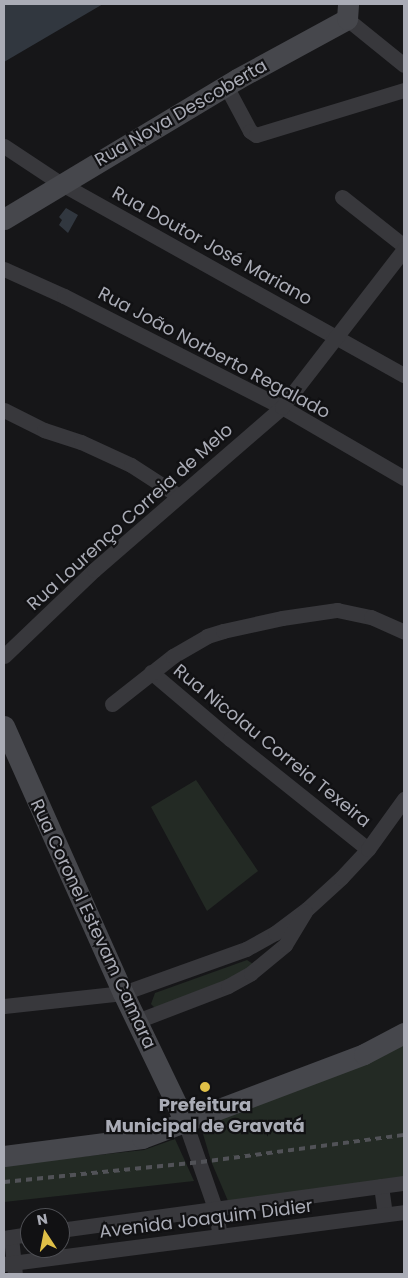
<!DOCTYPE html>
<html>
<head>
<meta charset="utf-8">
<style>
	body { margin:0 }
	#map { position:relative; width:408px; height:1278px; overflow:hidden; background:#161618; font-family:Poppins,sans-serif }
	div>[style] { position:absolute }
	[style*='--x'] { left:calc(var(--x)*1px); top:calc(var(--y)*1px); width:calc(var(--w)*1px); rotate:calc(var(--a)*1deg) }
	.green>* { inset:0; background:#232a24 }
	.water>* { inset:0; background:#31373f }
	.street>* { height:15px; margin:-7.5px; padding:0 7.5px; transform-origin:7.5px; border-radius:7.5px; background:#38383c }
	.secondary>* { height:21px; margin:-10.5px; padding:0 10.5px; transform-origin:10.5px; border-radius:10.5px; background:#46474c }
	.rail>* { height:4px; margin-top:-2px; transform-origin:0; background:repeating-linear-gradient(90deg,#515257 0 6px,transparent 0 11px) }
	.dots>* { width:14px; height:14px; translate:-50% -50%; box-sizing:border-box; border:2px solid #111113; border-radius:50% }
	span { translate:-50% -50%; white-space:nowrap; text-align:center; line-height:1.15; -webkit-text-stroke:4.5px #111113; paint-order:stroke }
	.street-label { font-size:18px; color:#aaacb6 }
	.poi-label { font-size:18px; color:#aaacb6; font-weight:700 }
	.frame { position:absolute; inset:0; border:5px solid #aaacb6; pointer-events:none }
	.north { position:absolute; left:20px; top:1208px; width:50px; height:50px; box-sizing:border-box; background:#111113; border:1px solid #4e4f54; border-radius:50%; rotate:349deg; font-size:14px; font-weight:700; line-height:20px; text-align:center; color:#aaacb6 }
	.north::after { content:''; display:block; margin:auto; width:18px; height:22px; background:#dfbf47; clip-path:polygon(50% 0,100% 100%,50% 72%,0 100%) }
</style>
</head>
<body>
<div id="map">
	<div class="green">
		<i style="clip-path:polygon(196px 780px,258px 871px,207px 911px,151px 807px)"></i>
		<i style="clip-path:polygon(247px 960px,253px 964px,252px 970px,155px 1008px,151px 1004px,155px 993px)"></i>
		<i style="clip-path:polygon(404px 1044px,404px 1178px,228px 1201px,211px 1161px,201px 1127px)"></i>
		<i style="clip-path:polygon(175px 1139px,194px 1181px,4px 1202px,4px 1165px,144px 1150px)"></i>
	</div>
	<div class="water">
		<i style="clip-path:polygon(4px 4px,103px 4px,4px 62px)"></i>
		<i style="clip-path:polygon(66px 208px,78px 215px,68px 233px,59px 225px,62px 220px,59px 217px)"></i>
	</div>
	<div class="street">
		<i style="--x:347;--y:19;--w:73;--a:38.9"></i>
		<i style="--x:226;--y:86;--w:51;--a:61.9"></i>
		<i style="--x:250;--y:131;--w:7;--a:34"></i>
		<i style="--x:256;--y:135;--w:155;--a:-16.9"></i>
		<i style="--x:4;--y:146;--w:67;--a:33.5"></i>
		<i style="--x:60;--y:183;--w:394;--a:29.2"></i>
		<i style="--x:342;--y:197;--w:79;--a:38.3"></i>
		<i style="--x:4;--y:269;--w:66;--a:24.2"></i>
		<i style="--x:64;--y:296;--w:245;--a:27"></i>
		<i style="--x:282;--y:407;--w:141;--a:30.2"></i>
		<i style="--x:4;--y:410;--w:45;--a:26.6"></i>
		<i style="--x:44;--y:430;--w:39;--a:18"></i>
		<i style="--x:81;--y:442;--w:55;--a:24.7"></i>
		<i style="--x:131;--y:465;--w:57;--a:32.9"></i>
		<i style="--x:4;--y:656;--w:124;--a:-43.7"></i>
		<i style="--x:94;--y:570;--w:249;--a:-40.9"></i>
		<i style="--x:282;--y:407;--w:200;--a:-52.3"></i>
		<i style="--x:151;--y:672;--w:104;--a:40.3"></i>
		<i style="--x:230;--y:739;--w:176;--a:38.6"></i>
		<i style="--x:112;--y:704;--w:78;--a:-38.2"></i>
		<i style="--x:173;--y:656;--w:39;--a:-30"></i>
		<i style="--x:207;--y:636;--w:17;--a:-17"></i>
		<i style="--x:223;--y:631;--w:60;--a:-12.4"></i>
		<i style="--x:282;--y:618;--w:56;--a:-8.3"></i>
		<i style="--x:337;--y:610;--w:35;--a:12"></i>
		<i style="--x:371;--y:617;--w:36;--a:24"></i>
		<i style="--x:4;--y:1006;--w:120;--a:-6.2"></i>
		<i style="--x:123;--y:993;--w:131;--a:-19.7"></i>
		<i style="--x:246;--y:949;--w:33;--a:-29"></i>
		<i style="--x:275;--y:933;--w:40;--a:-37"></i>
		<i style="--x:307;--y:909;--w:46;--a:-42.4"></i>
		<i style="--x:341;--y:878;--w:40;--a:-47"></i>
		<i style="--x:368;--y:849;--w:62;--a:-54.2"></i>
		<i style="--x:137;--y:1021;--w:97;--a:-21"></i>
		<i style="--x:228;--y:986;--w:26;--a:-29"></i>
		<i style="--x:251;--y:973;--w:44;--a:-39.5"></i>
		<i style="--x:285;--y:945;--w:39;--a:-59"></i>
		<i style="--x:185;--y:1122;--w:91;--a:70.8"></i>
		<i style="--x:215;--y:1208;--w:27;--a:80"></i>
		<i style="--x:381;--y:1186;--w:28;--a:82"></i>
		<i style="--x:60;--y:1230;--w:347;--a:-7.8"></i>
		<i style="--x:11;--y:1237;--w:37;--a:84"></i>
		<i style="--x:4;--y:1238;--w:26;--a:-9"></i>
		<i style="--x:4;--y:1264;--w:403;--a:-7.4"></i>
	</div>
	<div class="secondary">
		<i style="--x:4;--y:219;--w:272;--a:-31"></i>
		<i style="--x:237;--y:79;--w:125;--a:-28.6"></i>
		<i style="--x:347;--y:19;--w:15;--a:-86"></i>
		<i style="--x:4;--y:726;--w:292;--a:66"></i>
		<i style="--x:123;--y:993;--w:143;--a:64.3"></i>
		<i style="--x:4;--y:1156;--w:139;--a:-7.4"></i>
		<i style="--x:142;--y:1138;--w:237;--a:-20.7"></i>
		<i style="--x:364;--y:1054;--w:45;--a:-27.7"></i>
	</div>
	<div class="rail">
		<i style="--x:4;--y:1182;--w:198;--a:-5.8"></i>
		<i style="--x:201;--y:1162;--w:205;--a:-7.6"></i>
	</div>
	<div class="dots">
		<i style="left:205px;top:1087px;background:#dfbf47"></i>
	</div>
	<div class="street-label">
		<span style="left:181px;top:113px;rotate:-30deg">Rua Nova Descoberta</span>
		<span style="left:212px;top:246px;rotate:29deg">Rua Doutor José Mariano</span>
		<span style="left:214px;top:353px;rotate:28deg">Rua João Norberto Regalado</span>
		<span style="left:130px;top:517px;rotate:-42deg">Rua Lourenço Correia de Melo</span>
		<span style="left:272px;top:746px;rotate:39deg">Rua Nicolau Correia Texeira</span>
		<span style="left:93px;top:924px;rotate:65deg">Rua Coronel Estevam Camara</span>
		<span style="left:206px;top:1219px;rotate:-7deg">Avenida Joaquim Didier</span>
	</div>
	<div class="poi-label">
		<span style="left:205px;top:1116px">Prefeitura<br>Municipal de Gravatá</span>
	</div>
	<div class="frame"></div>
	<div class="north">N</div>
</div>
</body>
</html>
